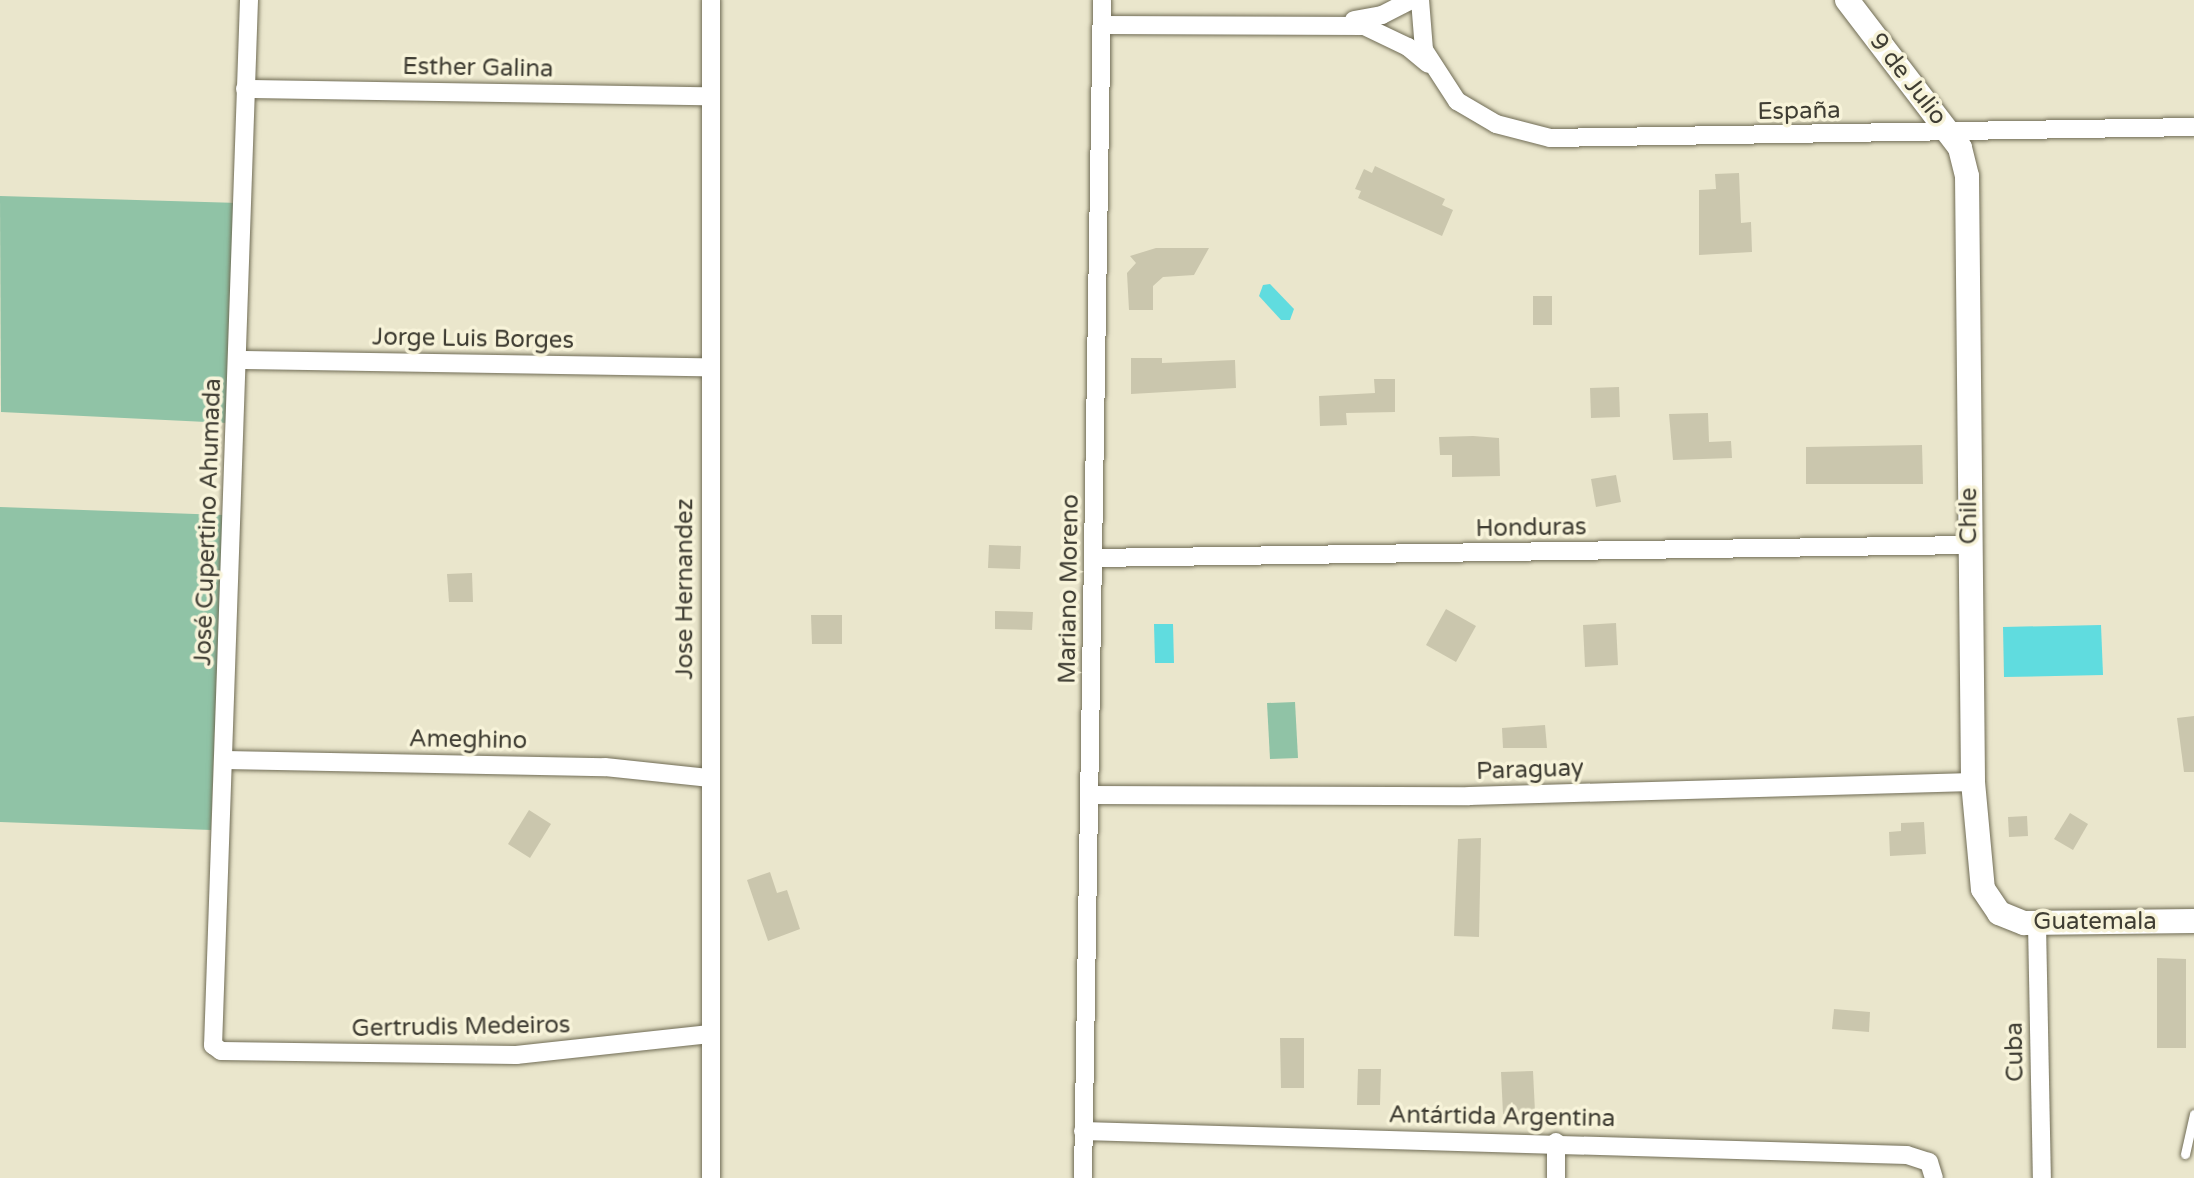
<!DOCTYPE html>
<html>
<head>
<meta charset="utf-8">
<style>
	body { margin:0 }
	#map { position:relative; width:2194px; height:1178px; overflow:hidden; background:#eae6cc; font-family:"Varela Round",sans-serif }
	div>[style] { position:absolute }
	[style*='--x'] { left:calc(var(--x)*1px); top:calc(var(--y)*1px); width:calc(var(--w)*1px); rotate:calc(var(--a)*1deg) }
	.green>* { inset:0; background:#90c3a6 }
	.water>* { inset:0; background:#60dcdf }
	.building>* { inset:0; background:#cac6ad }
	.roads { filter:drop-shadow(0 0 2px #706c55) drop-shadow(0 0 2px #706c55) }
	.lane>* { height:9px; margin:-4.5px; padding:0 4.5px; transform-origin:4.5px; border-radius:4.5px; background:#fff }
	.street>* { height:18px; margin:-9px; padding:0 9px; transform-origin:9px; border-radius:9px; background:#fff }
	.secondary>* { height:24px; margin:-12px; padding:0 12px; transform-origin:12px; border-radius:12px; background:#fff }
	span { translate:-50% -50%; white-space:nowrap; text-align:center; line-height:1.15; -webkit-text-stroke:7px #f7f3d9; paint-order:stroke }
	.street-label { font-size:24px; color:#3f3d33 }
</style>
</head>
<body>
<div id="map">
	<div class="green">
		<i style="clip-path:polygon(0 196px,239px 203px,227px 423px,1px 412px)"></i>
		<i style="clip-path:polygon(0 507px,223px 515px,211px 830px,0 822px)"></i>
		<i style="clip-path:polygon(1295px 702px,1298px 758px,1270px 759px,1267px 703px)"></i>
	</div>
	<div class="water">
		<i style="clip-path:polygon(1270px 284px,1294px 309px,1290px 320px,1281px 320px,1259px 296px,1263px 285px)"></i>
		<i style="clip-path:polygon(1154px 624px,1173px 624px,1174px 663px,1155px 663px)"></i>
		<i style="clip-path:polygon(2101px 625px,2103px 675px,2004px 677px,2003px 627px)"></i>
	</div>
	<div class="building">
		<i style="clip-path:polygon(1375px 166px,1445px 199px,1442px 205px,1453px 210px,1442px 236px,1358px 198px,1361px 191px,1355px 189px,1364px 169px,1372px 173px)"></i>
		<i style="clip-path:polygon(1739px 173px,1741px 223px,1751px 222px,1752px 252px,1699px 255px,1699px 190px,1716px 189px,1715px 174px)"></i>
		<i style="clip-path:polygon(1156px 248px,1209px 248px,1194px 275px,1163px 277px,1153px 286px,1153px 310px,1129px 310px,1127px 273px,1136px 263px,1130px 256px)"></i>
		<i style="clip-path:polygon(1533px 296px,1552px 296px,1552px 325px,1533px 325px)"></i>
		<i style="clip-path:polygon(1131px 358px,1162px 358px,1162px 363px,1235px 360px,1236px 388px,1131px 394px)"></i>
		<i style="clip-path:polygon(1374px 379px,1395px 379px,1395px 412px,1346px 413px,1347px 425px,1320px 426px,1319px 396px,1375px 393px)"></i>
		<i style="clip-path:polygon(1619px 387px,1620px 417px,1591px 418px,1590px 388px)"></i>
		<i style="clip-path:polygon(1708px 413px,1709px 442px,1731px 441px,1732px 458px,1673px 460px,1669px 414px)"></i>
		<i style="clip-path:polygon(1473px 436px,1499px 438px,1500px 476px,1452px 477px,1452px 455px,1440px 455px,1439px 437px)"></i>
		<i style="clip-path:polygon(1922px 445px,1923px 484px,1806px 484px,1806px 447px)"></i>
		<i style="clip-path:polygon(1616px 475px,1621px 502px,1596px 507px,1591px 479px)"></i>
		<i style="clip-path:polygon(989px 545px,1021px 546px,1020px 569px,988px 568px)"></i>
		<i style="clip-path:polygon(472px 573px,473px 602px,449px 602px,447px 574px)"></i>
		<i style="clip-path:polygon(1446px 609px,1476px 626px,1456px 662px,1426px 645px)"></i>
		<i style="clip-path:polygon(995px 611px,1033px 612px,1032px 630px,995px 629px)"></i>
		<i style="clip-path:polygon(811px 615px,842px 615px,842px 644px,812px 644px)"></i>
		<i style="clip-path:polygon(1616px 623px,1618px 665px,1585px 667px,1583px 625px)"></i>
		<i style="clip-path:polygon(2194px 716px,2194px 772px,2184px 772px,2177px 718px)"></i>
		<i style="clip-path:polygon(1545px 725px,1547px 748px,1503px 748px,1502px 728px)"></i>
		<i style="clip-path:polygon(529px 810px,551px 824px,530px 858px,508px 844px)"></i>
		<i style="clip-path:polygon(2070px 813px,2088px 824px,2073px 850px,2054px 839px)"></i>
		<i style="clip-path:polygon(2027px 816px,2028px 836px,2009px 837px,2008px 817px)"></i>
		<i style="clip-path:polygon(1924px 822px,1926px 854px,1890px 856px,1889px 832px,1901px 831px,1901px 823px)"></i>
		<i style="clip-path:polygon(1481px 838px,1479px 937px,1454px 936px,1458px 839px)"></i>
		<i style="clip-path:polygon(770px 872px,777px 893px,787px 890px,800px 929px,768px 941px,747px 880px)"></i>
		<i style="clip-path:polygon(2157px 958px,2186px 959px,2186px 1048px,2157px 1048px)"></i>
		<i style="clip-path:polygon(1834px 1009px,1870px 1012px,1869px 1032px,1832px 1029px)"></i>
		<i style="clip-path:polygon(1280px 1038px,1304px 1038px,1304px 1088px,1281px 1088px)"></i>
		<i style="clip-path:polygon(1358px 1069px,1381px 1069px,1380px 1105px,1357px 1105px)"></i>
		<i style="clip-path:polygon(1533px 1071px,1535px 1112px,1503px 1114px,1501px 1072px)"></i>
	</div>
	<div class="roads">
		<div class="lane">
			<i style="--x:2185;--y:1154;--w:41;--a:-77.3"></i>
		</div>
		<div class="street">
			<i style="--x:249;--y:0;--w:1046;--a:91.97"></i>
			<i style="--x:213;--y:1045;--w:10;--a:37"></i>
			<i style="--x:221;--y:1051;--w:295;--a:0.8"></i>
			<i style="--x:516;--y:1055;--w:195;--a:-6.2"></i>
			<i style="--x:711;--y:0;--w:1178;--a:90"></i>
			<i style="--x:1420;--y:0;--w:50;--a:85.4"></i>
			<i style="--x:1424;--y:50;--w:61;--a:57.1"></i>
			<i style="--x:1457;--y:101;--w:45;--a:30.5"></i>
			<i style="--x:1496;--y:124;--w:56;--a:14.5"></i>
			<i style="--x:1550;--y:138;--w:644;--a:-0.98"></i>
			<i style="--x:1354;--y:20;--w:28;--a:-10"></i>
			<i style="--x:1382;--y:15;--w:34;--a:-27"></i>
			<i style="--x:1102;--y:25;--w:262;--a:0.2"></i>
			<i style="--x:1364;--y:26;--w:49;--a:25.5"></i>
			<i style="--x:1408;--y:47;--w:26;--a:40"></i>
			<i style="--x:245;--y:89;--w:466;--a:0.9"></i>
			<i style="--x:238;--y:360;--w:470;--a:0.9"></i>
			<i style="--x:1093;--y:558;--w:877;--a:-0.85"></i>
			<i style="--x:225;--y:760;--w:380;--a:1.1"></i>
			<i style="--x:605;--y:767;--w:106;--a:6"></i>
			<i style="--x:1089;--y:795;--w:380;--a:0.2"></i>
			<i style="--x:1469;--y:796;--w:504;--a:-1.59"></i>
			<i style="--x:2037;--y:924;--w:254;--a:88.9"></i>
			<i style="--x:1083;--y:1131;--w:824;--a:1.67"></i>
			<i style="--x:1907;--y:1155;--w:23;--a:18"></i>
			<i style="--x:1929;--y:1162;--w:17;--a:73"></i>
			<i style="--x:1083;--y:1178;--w:1178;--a:-89.08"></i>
			<i style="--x:1556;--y:1178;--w:36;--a:-90"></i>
		</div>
		<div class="secondary">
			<i style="--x:1847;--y:0;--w:186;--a:52.6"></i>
			<i style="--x:1960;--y:148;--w:29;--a:76"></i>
			<i style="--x:1967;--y:176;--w:606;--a:89.43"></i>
			<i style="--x:1973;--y:782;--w:107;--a:84.7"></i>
			<i style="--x:1983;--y:889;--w:29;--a:56"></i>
			<i style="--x:1999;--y:913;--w:27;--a:22"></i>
			<i style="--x:2024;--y:923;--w:170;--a:-0.7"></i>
		</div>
	</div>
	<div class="street-label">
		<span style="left:478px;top:68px;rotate:1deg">Esther Galina</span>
		<span style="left:1908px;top:79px;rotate:52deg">9 de Julio</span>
		<span style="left:1799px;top:111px;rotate:-1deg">España</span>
		<span style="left:473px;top:339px;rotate:1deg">Jorge Luis Borges</span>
		<span style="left:1969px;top:516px;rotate:-90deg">Chile</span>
		<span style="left:208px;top:522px;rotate:-88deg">José Cupertino Ahumada</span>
		<span style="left:1531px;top:528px;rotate:-1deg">Honduras</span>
		<span style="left:685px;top:589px;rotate:-90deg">Jose Hernandez</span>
		<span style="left:1069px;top:589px;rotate:-89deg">Mariano Moreno</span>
		<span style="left:468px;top:740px;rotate:1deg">Ameghino</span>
		<span style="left:1530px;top:770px;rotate:-2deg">Paraguay</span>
		<span style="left:2095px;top:922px">Guatemala</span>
		<span style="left:461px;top:1027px;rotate:-1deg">Gertrudis Medeiros</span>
		<span style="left:2015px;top:1052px;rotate:-91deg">Cuba</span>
		<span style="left:1502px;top:1117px;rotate:1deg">Antártida Argentina</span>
	</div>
</div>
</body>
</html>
